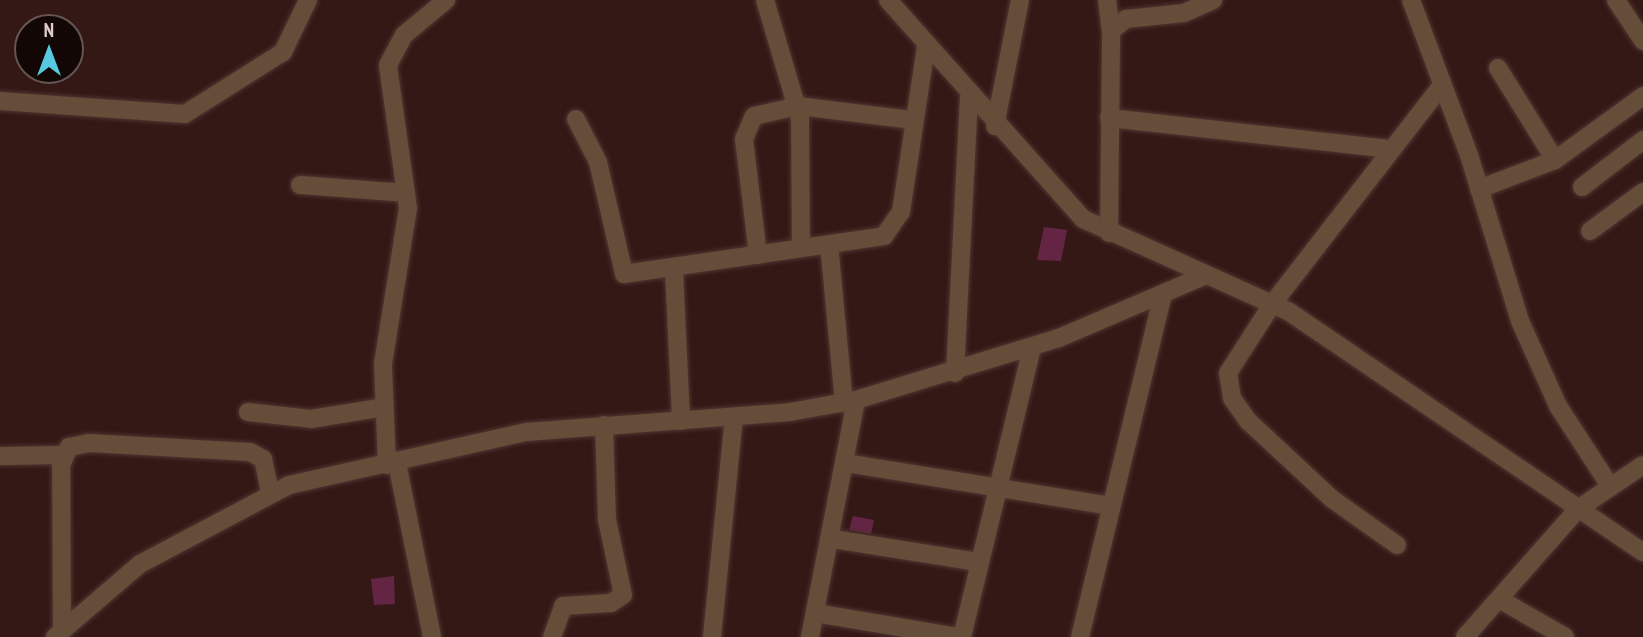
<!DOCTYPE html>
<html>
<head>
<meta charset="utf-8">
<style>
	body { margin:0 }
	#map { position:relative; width:1643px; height:637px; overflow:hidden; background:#341815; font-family:"PT Sans Narrow",sans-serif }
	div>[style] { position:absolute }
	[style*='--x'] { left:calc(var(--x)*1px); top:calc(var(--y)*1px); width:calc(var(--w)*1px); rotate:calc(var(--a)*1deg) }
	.building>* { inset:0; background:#632543 }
	.roads { filter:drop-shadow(0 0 2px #503532) drop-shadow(0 0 2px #503532) }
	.minor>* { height:18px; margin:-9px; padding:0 9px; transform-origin:9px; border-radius:9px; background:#644d39 }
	span { translate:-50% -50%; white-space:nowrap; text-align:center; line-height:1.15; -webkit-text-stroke:5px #130706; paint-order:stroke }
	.north { position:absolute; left:14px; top:14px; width:70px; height:70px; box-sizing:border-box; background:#130706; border:2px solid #655654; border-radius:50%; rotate:0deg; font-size:19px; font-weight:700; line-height:28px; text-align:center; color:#e0ccca }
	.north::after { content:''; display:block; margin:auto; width:24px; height:32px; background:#57c9e2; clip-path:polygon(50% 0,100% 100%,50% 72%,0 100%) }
</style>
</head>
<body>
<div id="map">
	<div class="building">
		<i style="clip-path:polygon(1044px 227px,1067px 230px,1061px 261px,1037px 260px)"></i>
		<i style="clip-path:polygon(853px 516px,874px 520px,871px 534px,849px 530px)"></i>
		<i style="clip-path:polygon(394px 576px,395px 604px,374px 605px,371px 579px)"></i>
	</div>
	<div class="roads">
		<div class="minor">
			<i style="--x:765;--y:0;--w:123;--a:73.5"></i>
			<i style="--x:800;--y:118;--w:130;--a:89.6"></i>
			<i style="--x:888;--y:0;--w:293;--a:48.3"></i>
			<i style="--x:1083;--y:219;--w:225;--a:24.2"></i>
			<i style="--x:1288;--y:311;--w:429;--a:34.2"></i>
			<i style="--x:1107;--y:0;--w:31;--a:83"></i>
			<i style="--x:1411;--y:0;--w:165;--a:69.5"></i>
			<i style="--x:1469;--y:155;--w:174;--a:72.9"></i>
			<i style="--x:1520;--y:321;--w:93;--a:65.9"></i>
			<i style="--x:1558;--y:406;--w:95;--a:57"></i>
			<i style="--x:1616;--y:0;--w:49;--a:56.6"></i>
			<i style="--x:1498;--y:68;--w:108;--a:58.2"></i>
			<i style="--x:0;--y:101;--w:185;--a:4"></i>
			<i style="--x:185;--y:114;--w:116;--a:-32.3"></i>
			<i style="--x:283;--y:52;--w:58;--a:-64.3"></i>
			<i style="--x:1109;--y:118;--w:284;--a:6.3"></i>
			<i style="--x:576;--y:119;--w:48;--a:62.9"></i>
			<i style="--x:598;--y:162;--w:115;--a:76.9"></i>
			<i style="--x:624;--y:274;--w:263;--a:-8.3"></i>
			<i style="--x:884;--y:236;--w:29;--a:-55"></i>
			<i style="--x:901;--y:212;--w:168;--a:-81.4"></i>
			<i style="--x:995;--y:126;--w:128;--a:-78.8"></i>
			<i style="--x:300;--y:185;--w:106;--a:4.3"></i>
			<i style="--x:1582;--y:187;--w:77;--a:-37.6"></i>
			<i style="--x:1479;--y:189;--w:81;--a:-20.9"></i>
			<i style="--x:1555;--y:160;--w:109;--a:-36"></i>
			<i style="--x:1590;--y:231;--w:66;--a:-36.3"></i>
			<i style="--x:1109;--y:233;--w:202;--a:-89.4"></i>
			<i style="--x:1111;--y:31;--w:19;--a:-39"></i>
			<i style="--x:1126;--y:19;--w:58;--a:-5.9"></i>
			<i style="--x:1184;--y:13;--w:32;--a:-24"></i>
			<i style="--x:829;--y:244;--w:160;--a:84.6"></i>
			<i style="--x:758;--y:255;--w:117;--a:-96.9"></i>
			<i style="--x:744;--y:139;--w:25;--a:-67"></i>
			<i style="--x:754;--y:116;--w:45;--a:-12.8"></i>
			<i style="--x:798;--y:106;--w:115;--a:7"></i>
			<i style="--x:674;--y:270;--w:151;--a:87.3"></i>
			<i style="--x:955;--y:373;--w:275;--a:-87.1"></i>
			<i style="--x:248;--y:412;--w:63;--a:6.3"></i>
			<i style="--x:311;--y:419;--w:74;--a:-9.3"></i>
			<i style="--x:0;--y:456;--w:64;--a:-0.9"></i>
			<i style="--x:397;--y:463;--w:177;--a:78.6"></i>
			<i style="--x:846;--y:463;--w:268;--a:9.2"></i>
			<i style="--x:387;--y:465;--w:101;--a:-92.3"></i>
			<i style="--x:383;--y:364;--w:158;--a:-80.9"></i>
			<i style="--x:408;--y:208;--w:144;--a:-98"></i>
			<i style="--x:388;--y:65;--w:34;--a:-62"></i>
			<i style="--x:404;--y:35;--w:55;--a:-39.8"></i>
			<i style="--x:833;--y:539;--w:147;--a:9"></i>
			<i style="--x:1397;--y:545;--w:80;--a:-144.7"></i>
			<i style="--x:1332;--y:499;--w:115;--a:-137.1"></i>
			<i style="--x:1248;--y:421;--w:28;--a:-125"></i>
			<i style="--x:1232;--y:398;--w:25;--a:-99"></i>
			<i style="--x:1228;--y:373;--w:83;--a:-57.3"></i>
			<i style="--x:1273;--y:303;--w:277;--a:-52.2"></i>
			<i style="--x:1499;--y:599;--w:76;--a:29.9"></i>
			<i style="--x:815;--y:613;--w:146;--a:9.5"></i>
			<i style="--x:62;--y:630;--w:165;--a:-90.3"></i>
			<i style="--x:61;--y:465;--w:20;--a:-66"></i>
			<i style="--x:69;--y:447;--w:20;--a:-11"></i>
			<i style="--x:89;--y:443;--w:161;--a:3.2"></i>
			<i style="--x:250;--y:452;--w:15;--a:28"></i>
			<i style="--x:263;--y:459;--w:35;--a:78"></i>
			<i style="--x:55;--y:637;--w:112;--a:-40.7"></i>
			<i style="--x:140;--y:564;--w:169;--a:-27.9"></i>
			<i style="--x:289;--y:485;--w:243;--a:-12.6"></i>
			<i style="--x:526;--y:432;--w:265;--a:-4.3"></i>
			<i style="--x:790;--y:412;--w:67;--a:-10.3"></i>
			<i style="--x:856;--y:400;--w:212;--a:-17"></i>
			<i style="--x:1059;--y:338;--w:160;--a:-23.2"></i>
			<i style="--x:552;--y:637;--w:33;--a:-70"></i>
			<i style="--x:563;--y:606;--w:48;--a:-3.6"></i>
			<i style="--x:611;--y:603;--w:14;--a:-34"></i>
			<i style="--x:623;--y:595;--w:77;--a:-102"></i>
			<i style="--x:607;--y:520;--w:95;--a:-91.8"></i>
			<i style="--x:712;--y:637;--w:221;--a:-84.3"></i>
			<i style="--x:810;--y:637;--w:241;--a:-79"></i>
			<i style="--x:962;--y:637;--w:297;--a:-76.4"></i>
			<i style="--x:1080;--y:637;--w:352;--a:-76.4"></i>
			<i style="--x:1465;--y:637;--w:171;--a:-48.6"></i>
			<i style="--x:1578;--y:509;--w:78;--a:-34.1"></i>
		</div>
	</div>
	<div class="north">N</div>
</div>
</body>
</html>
